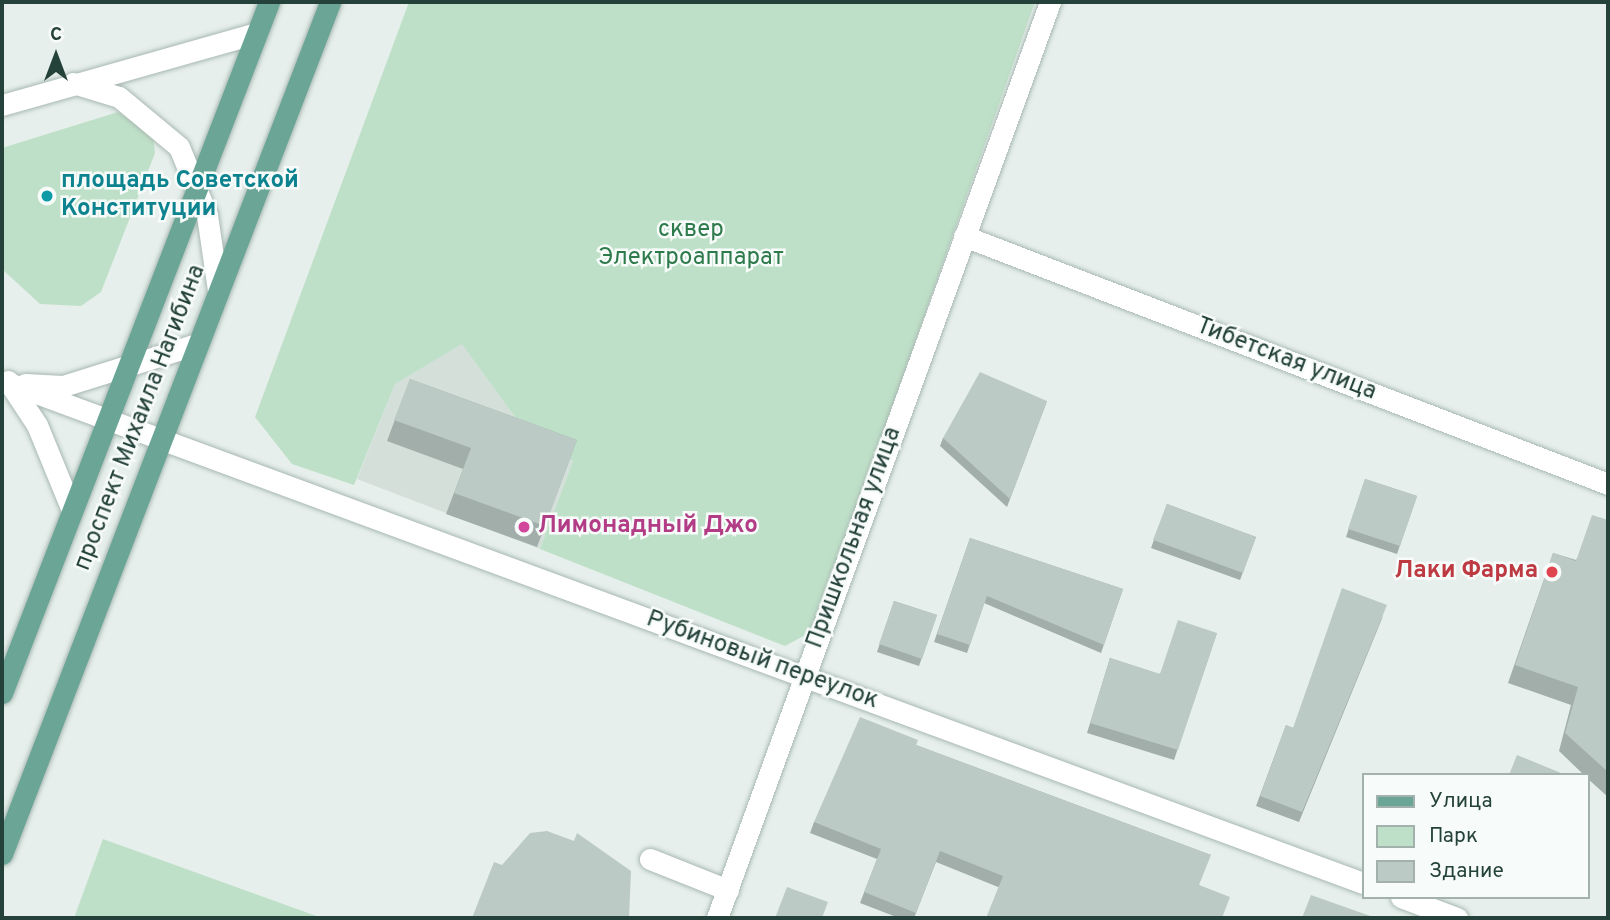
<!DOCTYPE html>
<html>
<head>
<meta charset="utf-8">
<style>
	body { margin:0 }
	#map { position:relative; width:1610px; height:920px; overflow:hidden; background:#e6efeb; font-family:Overpass,sans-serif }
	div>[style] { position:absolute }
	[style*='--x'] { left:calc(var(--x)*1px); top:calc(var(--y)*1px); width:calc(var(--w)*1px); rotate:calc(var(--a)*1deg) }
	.built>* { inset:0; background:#d4dfda }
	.green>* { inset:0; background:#bfe0c8 }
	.roads { filter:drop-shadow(0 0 2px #a8b8b2) drop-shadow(0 0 2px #a8b8b2) }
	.minor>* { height:21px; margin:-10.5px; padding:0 10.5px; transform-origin:10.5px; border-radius:10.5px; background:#fff }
	.major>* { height:21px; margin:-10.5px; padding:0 10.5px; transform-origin:10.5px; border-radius:10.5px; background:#6aa596 }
	.wall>* { inset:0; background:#a1aea9 }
	.building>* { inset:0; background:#bbcac4 }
	.dots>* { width:19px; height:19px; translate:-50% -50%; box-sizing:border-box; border:4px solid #f7fbf9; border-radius:50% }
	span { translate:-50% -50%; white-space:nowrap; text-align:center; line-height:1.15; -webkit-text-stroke:5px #f7fbf9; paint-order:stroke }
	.culture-label { font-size:24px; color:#0d838f; font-weight:700 }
	.left { translate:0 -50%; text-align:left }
	.park-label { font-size:24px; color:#2d7a4b }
	.street-label { font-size:24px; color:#24423a }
	.hotel-label { font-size:24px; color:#b23c85; font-weight:700 }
	.health-label { font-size:24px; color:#be3a42; font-weight:700 }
	.right { translate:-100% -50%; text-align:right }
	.frame { position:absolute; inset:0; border:4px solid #24423a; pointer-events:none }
	.legend { position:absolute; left:1362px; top:773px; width:228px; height:126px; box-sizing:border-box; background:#f7fbf9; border:2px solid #a3b1ad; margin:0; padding:9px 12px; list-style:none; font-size:21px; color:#24423a }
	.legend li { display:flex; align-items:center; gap:14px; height:35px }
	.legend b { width:35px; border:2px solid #a3b1ad }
	.north { position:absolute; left:21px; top:21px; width:70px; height:70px; -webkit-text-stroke:5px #f7fbf9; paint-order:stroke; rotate:0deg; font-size:19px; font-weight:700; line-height:28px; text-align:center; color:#24423a }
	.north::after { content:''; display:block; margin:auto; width:24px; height:32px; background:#24423a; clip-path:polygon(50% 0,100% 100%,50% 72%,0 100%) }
</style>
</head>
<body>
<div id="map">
	<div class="built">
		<i style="clip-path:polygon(462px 343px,518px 421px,514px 439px,573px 461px,540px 549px,357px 479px,395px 384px)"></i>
	</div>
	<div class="green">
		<i style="clip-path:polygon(409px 2px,1035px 2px,813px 631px,785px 646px,540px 549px,573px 461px,514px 439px,518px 421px,462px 344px,395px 384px,354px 485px,292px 464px,255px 417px)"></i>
		<i style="clip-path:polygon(118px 112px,153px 136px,155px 153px,101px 292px,81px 306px,40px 304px,2px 269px,2px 148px)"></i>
		<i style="clip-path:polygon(103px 839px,322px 918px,74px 918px)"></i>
	</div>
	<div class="roads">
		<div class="minor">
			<i style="--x:73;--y:83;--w:48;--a:16.9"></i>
			<i style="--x:119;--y:97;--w:78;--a:39.8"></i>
			<i style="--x:179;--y:147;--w:74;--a:67.6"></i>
			<i style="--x:207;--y:215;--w:76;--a:81.7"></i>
			<i style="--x:2;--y:105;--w:265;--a:-15.8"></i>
			<i style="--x:964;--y:236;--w:690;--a:21.06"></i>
			<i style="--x:8;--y:381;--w:53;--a:56.6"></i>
			<i style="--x:37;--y:425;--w:90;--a:67.7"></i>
			<i style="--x:9;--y:383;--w:1443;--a:20.27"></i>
			<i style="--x:25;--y:384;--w:38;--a:3"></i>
			<i style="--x:63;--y:386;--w:140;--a:-17.4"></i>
			<i style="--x:650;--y:859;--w:84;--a:21.7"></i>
			<i style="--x:1401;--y:897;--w:60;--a:20.6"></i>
			<i style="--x:717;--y:918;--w:975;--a:-70.02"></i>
		</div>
		<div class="major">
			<i style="--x:2;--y:693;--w:741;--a:-68.87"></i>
			<i style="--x:2;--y:854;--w:913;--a:-68.94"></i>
		</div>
	</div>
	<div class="wall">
		<i style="clip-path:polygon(410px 379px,577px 440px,537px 547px,446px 514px,463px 469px,387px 441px)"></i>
		<i style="clip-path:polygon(1047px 401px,1007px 507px,940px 446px,943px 438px)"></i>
		<i style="clip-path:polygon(1365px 479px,1417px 496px,1397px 554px,1346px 537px)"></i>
		<i style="clip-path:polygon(1167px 504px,1256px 537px,1240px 580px,1151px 548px)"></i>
		<i style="clip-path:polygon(1608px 520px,1608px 797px,1587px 778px,1587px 775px,1584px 775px,1559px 751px,1571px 705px,1508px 683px,1553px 553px,1576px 560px)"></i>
		<i style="clip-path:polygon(970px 538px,1123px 589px,1101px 653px,984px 603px,967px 653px,934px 642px)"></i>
		<i style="clip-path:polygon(894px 601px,937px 615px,919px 666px,877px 652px)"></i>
		<i style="clip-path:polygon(1383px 616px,1299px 822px,1256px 806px,1286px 725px,1293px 728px)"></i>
		<i style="clip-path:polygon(1217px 633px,1174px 760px,1087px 733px,1110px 658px,1159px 674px)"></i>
		<i style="clip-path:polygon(916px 745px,1211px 855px,998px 887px,936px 862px,914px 918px,899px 918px,860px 903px,877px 859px,810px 833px,814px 822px)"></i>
	</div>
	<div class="building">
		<i style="clip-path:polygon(980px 372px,1047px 401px,1010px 499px,943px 438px)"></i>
		<i style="clip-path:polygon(410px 379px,577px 440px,545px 526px,454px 493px,471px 448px,394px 420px)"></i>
		<i style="clip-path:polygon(1365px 479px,1417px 496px,1400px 546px,1348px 529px)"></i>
		<i style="clip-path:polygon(1167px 504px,1256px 537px,1243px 573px,1153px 540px)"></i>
		<i style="clip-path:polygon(1592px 515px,1608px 520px,1608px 772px,1565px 733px,1578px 687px,1515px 665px,1553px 553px,1576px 561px)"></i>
		<i style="clip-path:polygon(970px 538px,1123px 589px,1104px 645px,987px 596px,970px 645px,937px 634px)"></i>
		<i style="clip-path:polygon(1342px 588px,1387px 605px,1302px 812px,1260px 796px,1286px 725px,1293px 728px)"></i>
		<i style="clip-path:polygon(894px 601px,937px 615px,922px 659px,879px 644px)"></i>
		<i style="clip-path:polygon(1178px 620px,1217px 633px,1178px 750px,1090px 723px,1110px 658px,1160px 674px)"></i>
		<i style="clip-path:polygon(860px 717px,918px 740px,916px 745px,1211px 855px,1199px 885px,1230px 897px,1222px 918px,986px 918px,1003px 876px,940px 851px,916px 913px,864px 892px,881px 849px,814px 822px)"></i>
		<i style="clip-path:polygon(1517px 755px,1566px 775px,1509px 775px)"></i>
		<i style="clip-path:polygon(547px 831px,574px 841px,577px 833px,631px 871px,629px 918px,472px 918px,494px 862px,502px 865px,530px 833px)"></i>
		<i style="clip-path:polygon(787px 887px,828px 902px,822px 918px,775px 918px)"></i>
		<i style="clip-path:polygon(1311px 895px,1376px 918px,1302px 918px)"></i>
	</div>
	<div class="dots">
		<i style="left:47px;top:196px;background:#0f9aa8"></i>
		<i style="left:524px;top:527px;background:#d1479c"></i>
		<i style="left:1552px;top:572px;background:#e0444e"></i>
	</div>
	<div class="culture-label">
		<span class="left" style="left:61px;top:196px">площадь Советской<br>Конституции</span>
	</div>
	<div class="park-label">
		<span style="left:691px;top:245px">cквер<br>Электроаппарат</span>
	</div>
	<div class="street-label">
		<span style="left:1286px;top:360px;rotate:21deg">Тибетская улица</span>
		<span style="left:141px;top:418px;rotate:-69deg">проспект Михаила Нагибина</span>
		<span style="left:855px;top:538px;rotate:-70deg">Пришкольная улица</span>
		<span style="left:762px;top:661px;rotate:20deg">Рубиновый переулок</span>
	</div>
	<div class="hotel-label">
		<span class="left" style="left:538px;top:527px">Лимонадный Джо</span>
	</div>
	<div class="health-label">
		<span class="right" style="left:1538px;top:572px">Лаки Фарма</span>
	</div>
	<div class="frame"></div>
	<ul class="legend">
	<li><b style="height:9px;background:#6aa596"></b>Улица</li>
	<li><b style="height:19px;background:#bfe0c8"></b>Парк</li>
	<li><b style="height:19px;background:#bbcac4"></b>Здание</li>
	</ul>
	<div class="north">С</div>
</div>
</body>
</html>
